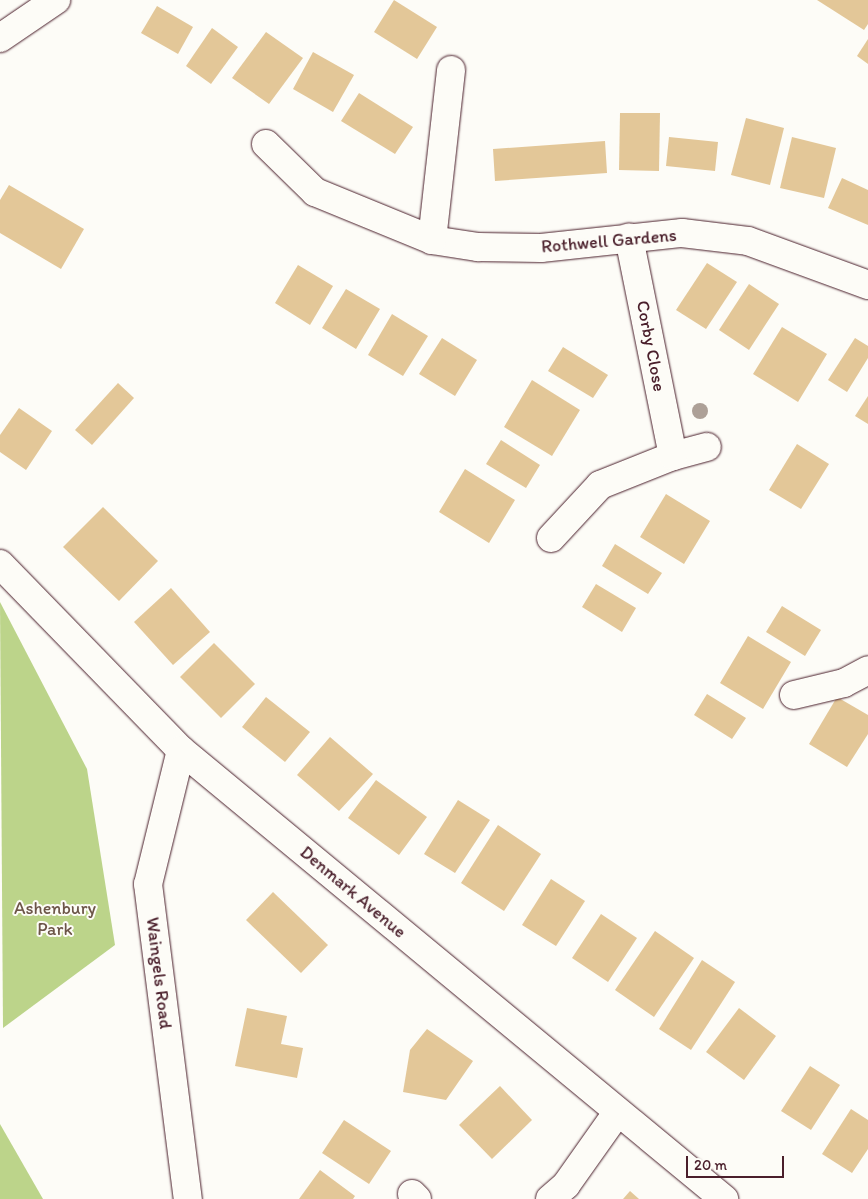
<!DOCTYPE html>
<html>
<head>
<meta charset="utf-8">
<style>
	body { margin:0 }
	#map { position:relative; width:868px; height:1199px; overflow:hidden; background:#fdfcf7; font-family:Itim,sans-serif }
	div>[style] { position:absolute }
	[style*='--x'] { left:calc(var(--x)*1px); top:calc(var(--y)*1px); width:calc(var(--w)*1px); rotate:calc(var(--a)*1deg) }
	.green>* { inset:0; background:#bcd48a }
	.building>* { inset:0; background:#e3c798 }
	.roads { filter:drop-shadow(0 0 1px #4a1f2b) drop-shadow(0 0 1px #4a1f2b) }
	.street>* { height:28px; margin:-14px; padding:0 14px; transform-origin:14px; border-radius:14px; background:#fdfcf7 }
	.trees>* { width:16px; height:16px; margin:-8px; border-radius:50%; background:#ada097 }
	span { translate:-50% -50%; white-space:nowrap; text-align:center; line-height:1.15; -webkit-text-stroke:4px #fdfcf7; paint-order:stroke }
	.street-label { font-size:18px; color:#4a1f2b }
	.park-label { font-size:18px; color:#6c5548 }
	.scale { position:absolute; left:686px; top:1156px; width:98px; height:22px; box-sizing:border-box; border:2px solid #4a1f2b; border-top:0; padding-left:6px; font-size:15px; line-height:18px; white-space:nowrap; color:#4a1f2b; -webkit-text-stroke:4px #fdfcf7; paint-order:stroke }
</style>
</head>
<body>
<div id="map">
	<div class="green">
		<i style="clip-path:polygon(0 602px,87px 769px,115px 945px,3px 1028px)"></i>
		<i style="clip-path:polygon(0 1124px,43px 1199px,0 1199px)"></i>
	</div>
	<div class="building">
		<i style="clip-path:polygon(394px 0,437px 27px,417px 59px,374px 32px)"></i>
		<i style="clip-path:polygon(817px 0,868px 0,868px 24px,864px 30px)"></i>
		<i style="clip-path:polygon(157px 6px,193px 27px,178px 54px,141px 33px)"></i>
		<i style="clip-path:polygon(212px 28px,238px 47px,211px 84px,186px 66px)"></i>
		<i style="clip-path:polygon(266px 32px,303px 58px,269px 104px,232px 78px)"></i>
		<i style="clip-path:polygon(868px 39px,868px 64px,857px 56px)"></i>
		<i style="clip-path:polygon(313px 52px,354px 75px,333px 112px,293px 89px)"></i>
		<i style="clip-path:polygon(359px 93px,413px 127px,395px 154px,341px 121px)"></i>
		<i style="clip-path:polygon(620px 113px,660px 113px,659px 171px,619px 170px)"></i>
		<i style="clip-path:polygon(746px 118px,784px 128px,770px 185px,731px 175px)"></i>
		<i style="clip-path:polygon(669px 137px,718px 142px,715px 171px,666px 166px)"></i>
		<i style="clip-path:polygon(792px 137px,836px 148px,824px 198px,780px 188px)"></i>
		<i style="clip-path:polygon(605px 141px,607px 173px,495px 181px,493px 149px)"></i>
		<i style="clip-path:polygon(842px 178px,868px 190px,868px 225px,828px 208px)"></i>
		<i style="clip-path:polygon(9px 185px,84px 229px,61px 269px,0 233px,0 200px)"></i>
		<i style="clip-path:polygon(707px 263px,737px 282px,706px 329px,676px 310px)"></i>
		<i style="clip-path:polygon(298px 265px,333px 286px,310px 325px,275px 303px)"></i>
		<i style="clip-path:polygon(749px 284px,779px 304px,749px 350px,719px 330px)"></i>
		<i style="clip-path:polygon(346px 289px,380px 309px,356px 349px,322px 328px)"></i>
		<i style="clip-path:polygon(392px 314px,428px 336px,403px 376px,368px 355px)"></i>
		<i style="clip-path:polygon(782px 327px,827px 354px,798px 402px,753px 374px)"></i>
		<i style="clip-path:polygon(442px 338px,477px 360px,455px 396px,419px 374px)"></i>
		<i style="clip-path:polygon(855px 338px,868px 346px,868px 358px,847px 392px,828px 380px)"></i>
		<i style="clip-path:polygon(563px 347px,608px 375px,593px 398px,548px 371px)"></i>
		<i style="clip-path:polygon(532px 380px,580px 410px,552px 456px,504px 427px)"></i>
		<i style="clip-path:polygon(118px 383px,134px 398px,92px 445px,75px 430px)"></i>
		<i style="clip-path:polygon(868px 396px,868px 424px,855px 416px)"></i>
		<i style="clip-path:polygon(19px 408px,52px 431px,26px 470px,0 452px,0 435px)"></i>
		<i style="clip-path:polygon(501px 440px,540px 465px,526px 488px,486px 464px)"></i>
		<i style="clip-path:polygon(797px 444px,829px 464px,801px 509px,769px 490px)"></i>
		<i style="clip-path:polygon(465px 469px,515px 500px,489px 543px,439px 512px)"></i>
		<i style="clip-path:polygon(666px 494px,710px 521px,684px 564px,640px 537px)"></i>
		<i style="clip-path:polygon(103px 507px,158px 561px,119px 601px,63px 547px)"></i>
		<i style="clip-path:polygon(615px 544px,662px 573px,648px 594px,602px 566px)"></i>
		<i style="clip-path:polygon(596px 584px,636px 608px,622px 632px,582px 607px)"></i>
		<i style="clip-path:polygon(171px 588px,210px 632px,173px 665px,134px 622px)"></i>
		<i style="clip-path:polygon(782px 606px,821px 630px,805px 656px,766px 632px)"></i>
		<i style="clip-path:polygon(748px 636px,791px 662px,763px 709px,720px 683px)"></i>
		<i style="clip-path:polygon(214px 643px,255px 684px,221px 718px,180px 677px)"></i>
		<i style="clip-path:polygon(707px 694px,746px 718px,732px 739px,694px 715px)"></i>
		<i style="clip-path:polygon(266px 697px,310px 732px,285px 762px,242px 727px)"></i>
		<i style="clip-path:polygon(837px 697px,868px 715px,868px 734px,847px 767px,809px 744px)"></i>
		<i style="clip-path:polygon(330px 737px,373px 774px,339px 811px,297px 775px)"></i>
		<i style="clip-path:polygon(376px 780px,427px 817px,399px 855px,348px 818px)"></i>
		<i style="clip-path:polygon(458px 800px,490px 820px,455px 873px,424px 854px)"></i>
		<i style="clip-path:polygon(498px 825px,541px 854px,504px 911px,461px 883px)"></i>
		<i style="clip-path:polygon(551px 879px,585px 901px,556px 946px,522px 925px)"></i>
		<i style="clip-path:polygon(273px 892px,328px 945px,301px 973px,246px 920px)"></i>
		<i style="clip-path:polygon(601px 914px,637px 938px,608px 982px,572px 958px)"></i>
		<i style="clip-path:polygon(655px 931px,694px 958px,654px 1017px,615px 990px)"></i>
		<i style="clip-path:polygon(702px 960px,735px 982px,691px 1050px,659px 1029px)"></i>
		<i style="clip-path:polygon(247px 1008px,287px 1016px,281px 1044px,303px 1048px,297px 1078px,235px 1066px)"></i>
		<i style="clip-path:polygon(739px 1008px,776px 1036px,744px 1080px,706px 1052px)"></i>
		<i style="clip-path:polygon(427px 1029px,473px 1061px,446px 1100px,403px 1092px,410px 1050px)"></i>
		<i style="clip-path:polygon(810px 1066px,840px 1085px,811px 1130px,781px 1111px)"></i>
		<i style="clip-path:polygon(500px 1086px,532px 1120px,492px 1159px,459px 1125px)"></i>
		<i style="clip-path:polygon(851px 1109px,868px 1120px,868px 1149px,852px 1173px,822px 1154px)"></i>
		<i style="clip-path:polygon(344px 1120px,391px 1151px,369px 1184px,322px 1153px)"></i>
		<i style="clip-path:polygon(320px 1170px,355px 1196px,353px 1199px,299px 1199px)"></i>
		<i style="clip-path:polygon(630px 1191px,639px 1199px,623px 1199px)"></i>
	</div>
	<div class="roads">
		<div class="street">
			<i style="--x:0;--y:38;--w:68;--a:-34.2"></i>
			<i style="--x:266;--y:144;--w:69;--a:44.4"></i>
			<i style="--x:315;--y:192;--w:126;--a:22.3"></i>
			<i style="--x:432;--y:240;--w:47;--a:8.7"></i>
			<i style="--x:478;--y:247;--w:63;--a:0.9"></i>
			<i style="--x:541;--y:248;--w:142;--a:-6.1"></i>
			<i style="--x:682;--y:233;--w:66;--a:6.9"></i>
			<i style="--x:748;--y:241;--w:128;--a:20.1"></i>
			<i style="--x:432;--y:240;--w:171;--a:-83.6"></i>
			<i style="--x:673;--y:456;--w:35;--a:-15"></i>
			<i style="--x:551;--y:538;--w:72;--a:-47.2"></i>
			<i style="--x:600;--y:485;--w:79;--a:-21.7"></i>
			<i style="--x:673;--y:456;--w:223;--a:-101.4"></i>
			<i style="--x:0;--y:564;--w:260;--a:45.8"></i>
			<i style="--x:181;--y:750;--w:705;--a:39.59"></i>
			<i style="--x:794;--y:695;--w:51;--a:-13.5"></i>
			<i style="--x:844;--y:683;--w:27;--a:-28"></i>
			<i style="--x:181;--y:750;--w:138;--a:103.8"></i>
			<i style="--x:148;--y:884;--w:318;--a:82.8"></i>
			<i style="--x:412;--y:1194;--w:7;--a:45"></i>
			<i style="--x:550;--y:1199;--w:21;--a:-41"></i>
			<i style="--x:566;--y:1185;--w:88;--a:-54.7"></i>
		</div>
	</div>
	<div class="trees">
		<i style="left:700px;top:411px"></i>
	</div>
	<div class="street-label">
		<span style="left:609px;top:241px;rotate:-5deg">Rothwell Gardens</span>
		<span style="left:651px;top:346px;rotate:79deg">Corby Close</span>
		<span style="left:353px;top:892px;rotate:40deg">Denmark Avenue</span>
		<span style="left:159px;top:973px;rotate:83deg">Waingels Road</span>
	</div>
	<div class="park-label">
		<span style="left:55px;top:919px">Ashenbury<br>Park</span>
	</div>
	<div class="scale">20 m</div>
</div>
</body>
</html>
